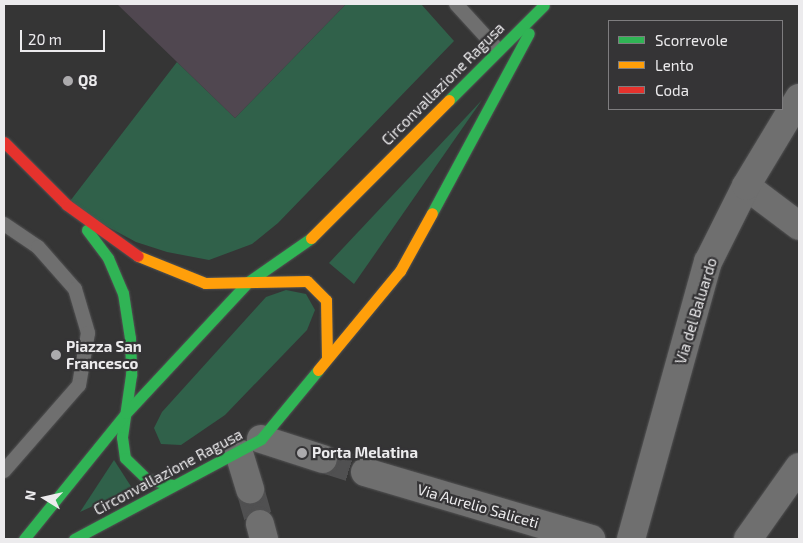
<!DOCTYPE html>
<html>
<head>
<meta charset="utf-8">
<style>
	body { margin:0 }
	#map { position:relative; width:803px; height:543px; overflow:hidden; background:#353535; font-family:"Exo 2",sans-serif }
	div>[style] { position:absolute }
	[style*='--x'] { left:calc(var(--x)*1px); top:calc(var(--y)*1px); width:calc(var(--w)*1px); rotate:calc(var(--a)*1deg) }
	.green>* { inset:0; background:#30614a }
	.building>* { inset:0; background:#504750 }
	.street-tunnel>* { height:28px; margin-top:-14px; transform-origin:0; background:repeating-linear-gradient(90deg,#505051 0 28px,transparent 0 42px) }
	.roads { filter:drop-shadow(0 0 1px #525253) drop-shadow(0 0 1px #525253) }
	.lane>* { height:14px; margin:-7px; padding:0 7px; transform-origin:7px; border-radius:7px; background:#6f6f6f }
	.street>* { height:28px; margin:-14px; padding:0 14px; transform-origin:14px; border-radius:14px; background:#6f6f6f }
	.fast>* { height:11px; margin:-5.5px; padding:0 5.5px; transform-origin:5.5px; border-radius:5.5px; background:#30b455 }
	.slow>* { height:11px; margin:-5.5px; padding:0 5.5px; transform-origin:5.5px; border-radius:5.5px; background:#ff9f0a }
	.jam>* { height:11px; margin:-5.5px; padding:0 5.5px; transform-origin:5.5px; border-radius:5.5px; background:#e5322d }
	.dots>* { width:14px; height:14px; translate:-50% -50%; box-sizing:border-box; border:2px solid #353436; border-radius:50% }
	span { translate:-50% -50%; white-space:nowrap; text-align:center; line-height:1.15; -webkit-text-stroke:4.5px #353436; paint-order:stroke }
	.poi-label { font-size:15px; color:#ecebed; font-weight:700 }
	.left { translate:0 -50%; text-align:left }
	.street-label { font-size:15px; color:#ecebed }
	.frame { position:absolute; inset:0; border:5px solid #ecebed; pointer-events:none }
	.legend { position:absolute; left:608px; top:20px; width:175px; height:90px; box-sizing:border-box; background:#353436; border:1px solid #7e7d7f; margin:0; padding:6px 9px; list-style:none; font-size:15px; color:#ecebed }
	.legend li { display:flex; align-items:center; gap:10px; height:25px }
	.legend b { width:25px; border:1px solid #7e7d7f }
	.north { position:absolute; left:20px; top:473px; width:50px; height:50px; -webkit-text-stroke:4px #353436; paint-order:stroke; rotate:280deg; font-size:14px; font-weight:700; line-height:20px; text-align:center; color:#ecebed }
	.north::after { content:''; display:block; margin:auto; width:18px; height:22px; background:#ecebed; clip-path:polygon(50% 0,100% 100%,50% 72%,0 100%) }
	.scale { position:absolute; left:20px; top:30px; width:85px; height:22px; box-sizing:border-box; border:2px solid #ecebed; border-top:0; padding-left:6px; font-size:15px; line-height:18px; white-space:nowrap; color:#ecebed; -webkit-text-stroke:4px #353436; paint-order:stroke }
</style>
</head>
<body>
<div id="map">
	<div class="green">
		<i style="clip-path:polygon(346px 4px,421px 4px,454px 41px,278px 223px,252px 244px,209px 260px,167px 252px,136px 242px,67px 205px,177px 62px,235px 118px)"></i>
		<i style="clip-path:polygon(482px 100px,354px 284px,329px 263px)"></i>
		<i style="clip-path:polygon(286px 290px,306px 294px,315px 310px,307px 330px,225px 415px,181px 445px,161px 444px,154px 428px,162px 412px,266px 297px)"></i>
		<i style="clip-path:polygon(114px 460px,132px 488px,80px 512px)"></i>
	</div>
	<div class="building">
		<i style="clip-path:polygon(117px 4px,346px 4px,235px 118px)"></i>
	</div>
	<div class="street-tunnel">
		<i style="--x:323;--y:459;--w:44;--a:17.2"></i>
		<i style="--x:250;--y:489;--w:36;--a:74"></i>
	</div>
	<div class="roads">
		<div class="lane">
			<i style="--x:456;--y:4;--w:62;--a:47.6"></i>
			<i style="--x:4;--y:224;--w:41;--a:34.1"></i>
			<i style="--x:38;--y:247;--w:56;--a:48.6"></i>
			<i style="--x:75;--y:289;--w:46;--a:73.5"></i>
			<i style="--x:88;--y:333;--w:53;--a:99.8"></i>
			<i style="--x:79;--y:385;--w:114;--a:131.1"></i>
		</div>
		<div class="street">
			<i style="--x:746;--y:186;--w:66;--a:37"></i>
			<i style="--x:261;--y:439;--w:65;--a:17.9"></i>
			<i style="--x:239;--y:453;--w:38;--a:73"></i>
			<i style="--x:365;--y:472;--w:236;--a:16.5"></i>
			<i style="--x:260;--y:524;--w:16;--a:75"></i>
			<i style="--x:631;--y:539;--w:288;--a:-74.5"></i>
			<i style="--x:708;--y:262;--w:85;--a:-63.4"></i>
			<i style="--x:746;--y:186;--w:103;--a:-58.9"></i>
			<i style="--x:748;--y:539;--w:88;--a:-54.7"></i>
		</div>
		<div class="fast">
			<i style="--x:449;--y:100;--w:134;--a:-45"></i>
			<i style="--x:432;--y:213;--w:204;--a:-61.7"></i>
			<i style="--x:87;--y:230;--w:35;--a:53"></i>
			<i style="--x:108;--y:258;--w:38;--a:67"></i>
			<i style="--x:123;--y:293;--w:46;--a:81.2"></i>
			<i style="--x:130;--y:338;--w:37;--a:88"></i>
			<i style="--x:131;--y:375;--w:63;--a:98.3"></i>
			<i style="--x:122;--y:437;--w:21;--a:82"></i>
			<i style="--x:125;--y:458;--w:30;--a:44"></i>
			<i style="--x:147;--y:479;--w:27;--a:13"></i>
			<i style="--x:24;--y:539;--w:162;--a:-51"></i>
			<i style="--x:126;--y:413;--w:179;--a:-47"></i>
			<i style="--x:248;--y:282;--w:77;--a:-34.9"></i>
			<i style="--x:74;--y:539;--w:212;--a:-28.1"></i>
			<i style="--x:261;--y:439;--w:89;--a:-50.4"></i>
		</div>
		<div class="slow">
			<i style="--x:311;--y:238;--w:195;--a:-45"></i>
			<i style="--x:138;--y:256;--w:72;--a:21.9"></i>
			<i style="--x:205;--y:283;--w:102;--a:-1.1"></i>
			<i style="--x:307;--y:281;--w:27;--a:45"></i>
			<i style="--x:326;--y:300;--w:57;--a:89"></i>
			<i style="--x:318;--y:370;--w:129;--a:-50.4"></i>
			<i style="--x:400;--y:271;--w:66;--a:-61.1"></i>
		</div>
		<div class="jam">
			<i style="--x:4;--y:142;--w:89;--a:45"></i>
			<i style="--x:67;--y:205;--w:87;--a:35.7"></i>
		</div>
	</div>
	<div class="dots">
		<i style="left:68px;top:81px;background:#acabad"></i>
		<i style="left:56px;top:355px;background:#acabad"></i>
		<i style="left:302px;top:453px;background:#acabad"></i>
	</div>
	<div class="poi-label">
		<span class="left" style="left:78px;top:81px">Q8</span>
		<span class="left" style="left:66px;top:355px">Piazza San<br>Francesco</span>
		<span class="left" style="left:312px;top:453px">Porta Melatina</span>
	</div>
	<div class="street-label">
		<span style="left:443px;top:84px;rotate:-45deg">Circonvallazione Ragusa</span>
		<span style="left:696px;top:311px;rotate:-73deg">Via del Baluardo</span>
		<span style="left:168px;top:472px;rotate:-28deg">Circonvallazione Ragusa</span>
		<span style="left:478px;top:506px;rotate:16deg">Via Aurelio Saliceti</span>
	</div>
	<div class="frame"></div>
	<ul class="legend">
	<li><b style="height:6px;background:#30b455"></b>Scorrevole</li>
	<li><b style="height:6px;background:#ff9f0a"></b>Lento</li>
	<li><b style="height:6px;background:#e5322d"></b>Coda</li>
	</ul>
	<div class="north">N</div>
	<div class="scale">20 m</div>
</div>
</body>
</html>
